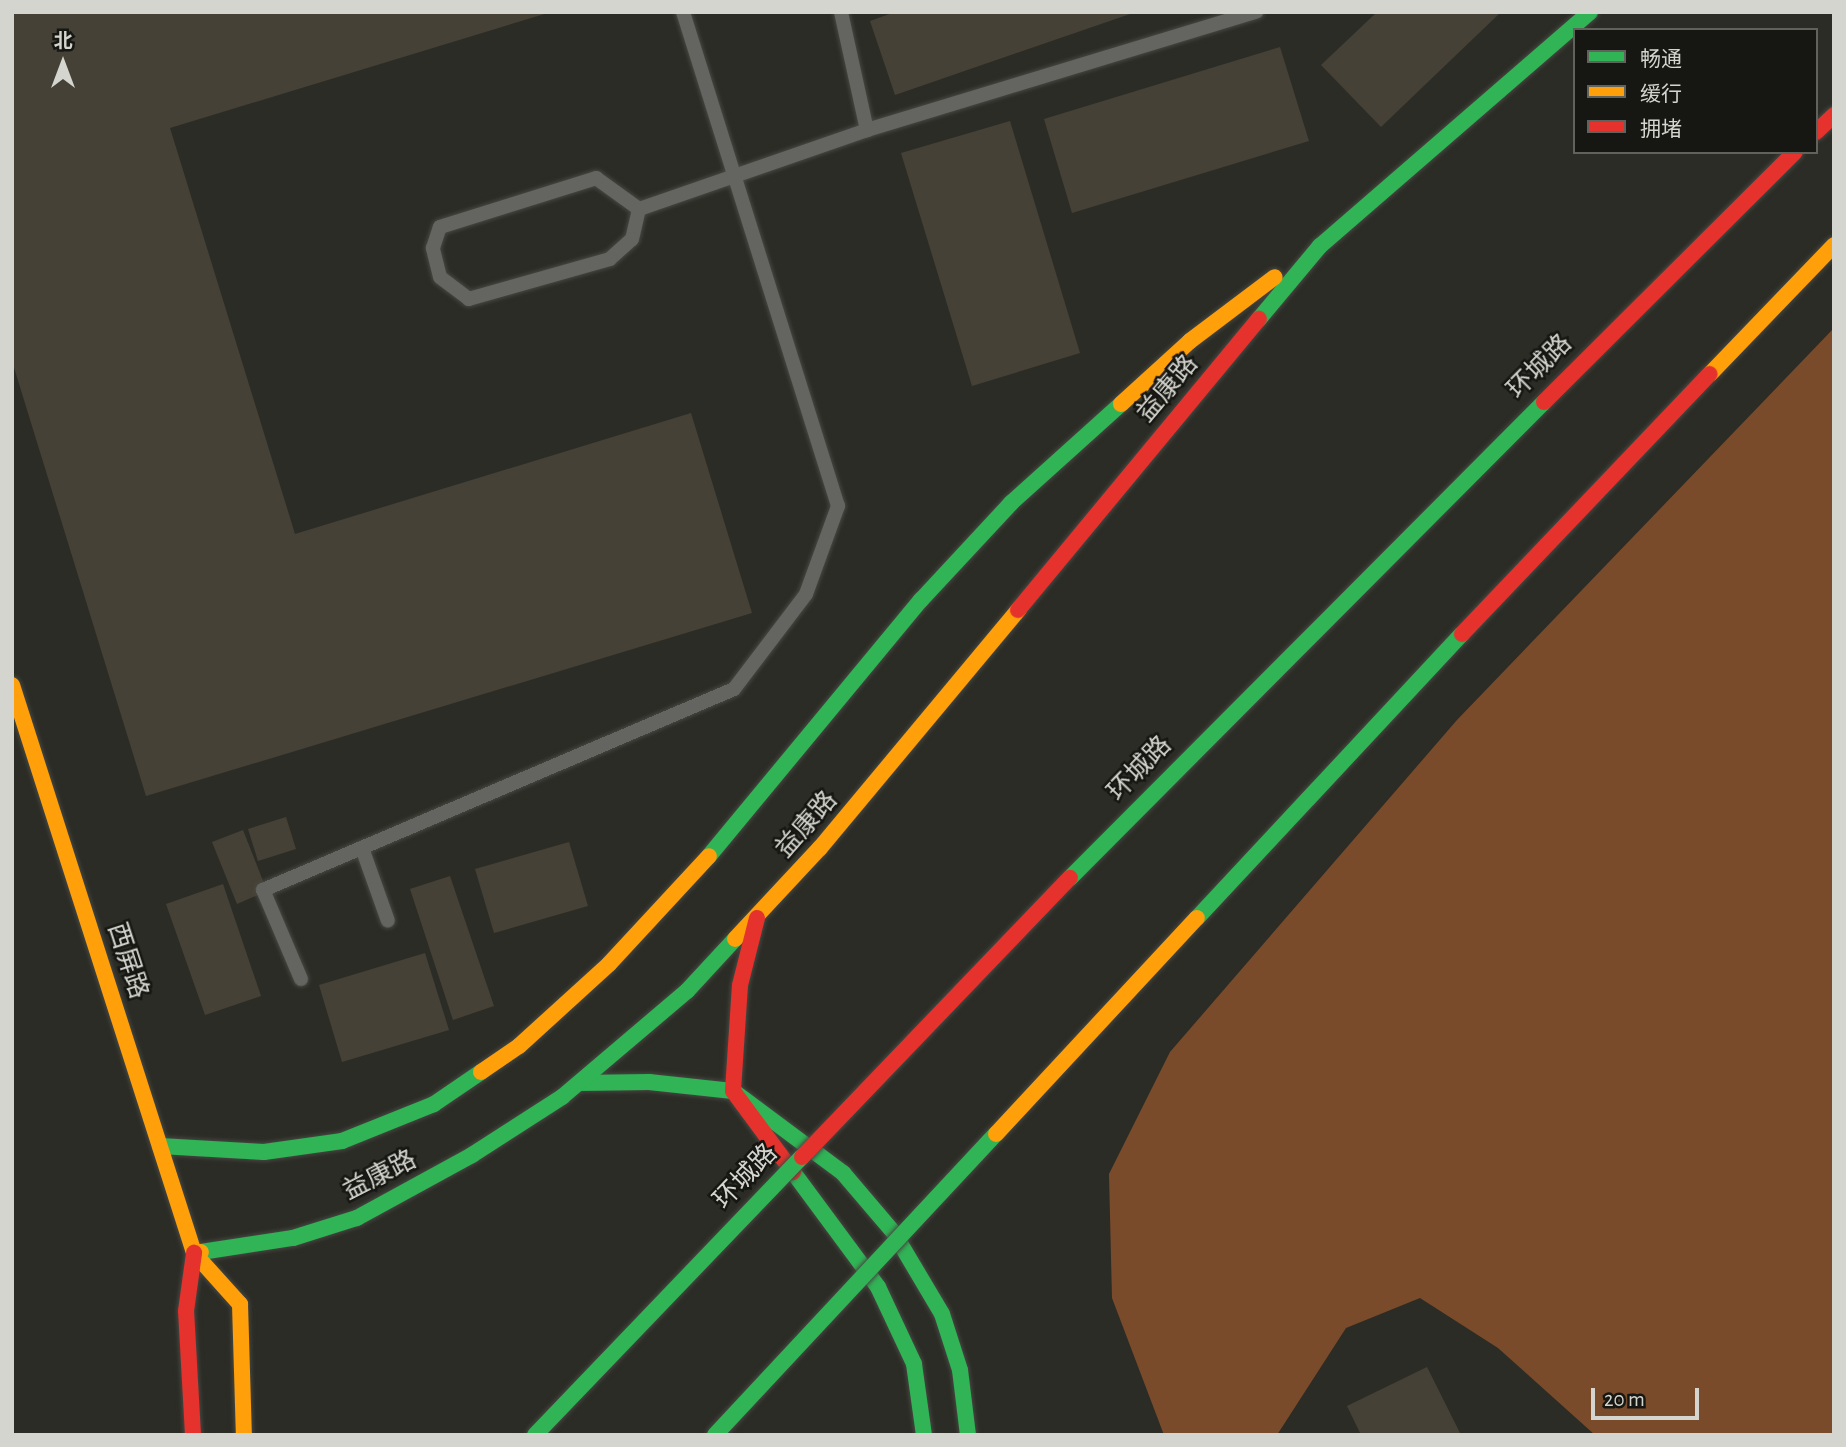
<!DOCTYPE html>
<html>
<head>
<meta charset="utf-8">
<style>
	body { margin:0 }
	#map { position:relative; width:1846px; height:1447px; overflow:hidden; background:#2c2c26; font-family:"Alegreya Sans","Noto Sans SC",sans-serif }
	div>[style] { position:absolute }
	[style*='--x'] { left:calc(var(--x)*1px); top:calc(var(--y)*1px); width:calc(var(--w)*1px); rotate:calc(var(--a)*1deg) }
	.forest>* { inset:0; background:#7a4b2b }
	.building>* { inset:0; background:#464136 }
	.roads { filter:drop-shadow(0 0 2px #464742) drop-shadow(0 0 2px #464742) }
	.lane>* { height:14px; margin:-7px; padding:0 7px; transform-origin:7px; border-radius:7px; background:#646460 }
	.fast>* { height:16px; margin:-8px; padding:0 8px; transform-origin:8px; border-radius:8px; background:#30b455 }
	.slow>* { height:16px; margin:-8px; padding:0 8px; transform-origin:8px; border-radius:8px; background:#ff9f0a }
	.jam>* { height:16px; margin:-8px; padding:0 8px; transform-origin:8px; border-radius:8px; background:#e5322d }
	.bridges { filter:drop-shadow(0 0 2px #464742) drop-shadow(0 0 2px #464742) }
	.fast-bridge>* { height:16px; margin:-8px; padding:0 8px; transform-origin:8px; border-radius:8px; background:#30b455 }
	.slow-bridge>* { height:16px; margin:-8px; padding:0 8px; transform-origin:8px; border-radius:8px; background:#ff9f0a }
	.jam-bridge>* { height:16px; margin:-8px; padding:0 8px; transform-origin:8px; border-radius:8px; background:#e5322d }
	span { translate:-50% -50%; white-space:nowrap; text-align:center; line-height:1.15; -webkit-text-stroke:5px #161612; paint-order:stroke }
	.street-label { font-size:26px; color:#d4d5ce }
	.frame { position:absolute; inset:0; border:14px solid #d4d5ce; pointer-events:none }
	.legend { position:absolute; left:1573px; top:28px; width:245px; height:126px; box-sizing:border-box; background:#161612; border:2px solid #62625d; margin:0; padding:9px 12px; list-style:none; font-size:21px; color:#d4d5ce }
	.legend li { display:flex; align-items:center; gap:14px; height:35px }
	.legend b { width:35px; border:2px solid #62625d }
	.north { position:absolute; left:28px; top:28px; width:70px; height:70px; -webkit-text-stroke:5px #161612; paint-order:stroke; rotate:0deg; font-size:19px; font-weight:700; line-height:28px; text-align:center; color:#d4d5ce }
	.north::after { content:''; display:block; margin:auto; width:24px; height:32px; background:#d4d5ce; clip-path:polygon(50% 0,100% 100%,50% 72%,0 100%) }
	.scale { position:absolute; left:1591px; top:1388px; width:108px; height:32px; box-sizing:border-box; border:4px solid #d4d5ce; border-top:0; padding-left:9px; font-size:21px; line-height:24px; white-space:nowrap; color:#d4d5ce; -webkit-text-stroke:5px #161612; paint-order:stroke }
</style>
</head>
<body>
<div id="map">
	<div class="forest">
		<i style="clip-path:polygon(1834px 328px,1834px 1435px,1595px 1435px,1498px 1348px,1420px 1298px,1346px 1328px,1277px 1435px,1164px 1435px,1112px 1298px,1109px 1174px,1170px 1052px,1457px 720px)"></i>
	</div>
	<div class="building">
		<i style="clip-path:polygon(12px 12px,551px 12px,170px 128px,295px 534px,691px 413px,752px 613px,146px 796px,12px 361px)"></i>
		<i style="clip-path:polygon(895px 12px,1132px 12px,1133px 13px,895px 95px,870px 21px)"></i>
		<i style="clip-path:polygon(1377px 12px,1501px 12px,1381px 127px,1321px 65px)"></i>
		<i style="clip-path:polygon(1280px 47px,1309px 141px,1072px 213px,1044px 119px)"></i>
		<i style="clip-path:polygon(1010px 121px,1080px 353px,972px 386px,901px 153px)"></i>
		<i style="clip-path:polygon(286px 817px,296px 849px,258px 861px,248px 829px)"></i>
		<i style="clip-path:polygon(243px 830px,267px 891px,237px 904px,212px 842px)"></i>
		<i style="clip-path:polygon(569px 842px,588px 906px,494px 933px,475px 869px)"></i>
		<i style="clip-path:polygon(450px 876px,494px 1006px,453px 1020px,410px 889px)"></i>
		<i style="clip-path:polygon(223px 884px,261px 996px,205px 1015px,166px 904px)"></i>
		<i style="clip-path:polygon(425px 953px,449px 1030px,342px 1062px,319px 985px)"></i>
		<i style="clip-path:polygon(1427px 1367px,1461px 1435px,1361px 1435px,1347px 1406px)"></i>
	</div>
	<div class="roads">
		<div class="lane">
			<i style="--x:841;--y:12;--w:121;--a:77.6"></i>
			<i style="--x:596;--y:178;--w:53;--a:35.8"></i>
			<i style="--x:639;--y:209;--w:31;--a:103"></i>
			<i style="--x:632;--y:239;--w:30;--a:138"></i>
			<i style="--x:610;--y:259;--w:147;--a:164.2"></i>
			<i style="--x:469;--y:299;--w:36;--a:-143"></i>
			<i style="--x:440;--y:277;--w:30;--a:-104"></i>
			<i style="--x:433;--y:248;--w:22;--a:-72"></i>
			<i style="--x:440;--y:227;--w:164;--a:-17.4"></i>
			<i style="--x:639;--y:209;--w:241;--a:-19.1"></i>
			<i style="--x:867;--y:130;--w:407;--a:-16.9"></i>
			<i style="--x:362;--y:848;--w:77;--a:70.4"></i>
			<i style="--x:301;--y:979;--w:97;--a:-113.1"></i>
			<i style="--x:263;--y:890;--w:512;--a:-23.11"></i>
			<i style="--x:734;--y:689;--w:119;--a:-52.8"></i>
			<i style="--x:806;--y:594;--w:94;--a:-70"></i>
			<i style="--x:838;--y:506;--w:518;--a:-107.42"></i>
		</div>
		<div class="fast">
			<i style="--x:1259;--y:319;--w:95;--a:-50.1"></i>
			<i style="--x:1320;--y:246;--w:357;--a:-40.9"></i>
			<i style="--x:709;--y:856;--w:332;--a:-50.4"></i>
			<i style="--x:921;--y:600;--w:132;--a:-47.1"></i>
			<i style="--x:1011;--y:503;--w:148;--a:-42"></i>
			<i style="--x:579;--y:1083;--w:70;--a:-0.8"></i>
			<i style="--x:649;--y:1082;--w:84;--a:6.1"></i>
			<i style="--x:733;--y:1091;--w:137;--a:36.7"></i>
			<i style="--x:843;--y:1173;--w:79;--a:49.6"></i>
			<i style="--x:894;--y:1233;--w:94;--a:59.3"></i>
			<i style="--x:942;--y:1314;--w:59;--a:72.2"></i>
			<i style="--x:960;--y:1370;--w:65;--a:83"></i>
			<i style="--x:160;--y:1146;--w:104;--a:3.3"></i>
			<i style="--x:264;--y:1152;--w:79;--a:-8"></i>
			<i style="--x:342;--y:1141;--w:99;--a:-21.9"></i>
			<i style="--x:434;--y:1104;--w:57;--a:-34.2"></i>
			<i style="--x:793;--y:1172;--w:143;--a:53.5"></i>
			<i style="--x:878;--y:1287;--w:85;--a:64.9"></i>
			<i style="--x:914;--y:1364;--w:72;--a:82"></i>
			<i style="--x:201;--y:1252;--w:93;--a:-8.7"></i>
			<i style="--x:293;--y:1238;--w:67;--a:-17.4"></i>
			<i style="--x:357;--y:1218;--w:131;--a:-28.7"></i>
			<i style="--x:472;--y:1155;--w:107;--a:-32.8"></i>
			<i style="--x:562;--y:1097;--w:164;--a:-40.3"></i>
			<i style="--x:687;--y:991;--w:71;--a:-47.3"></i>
		</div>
		<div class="slow">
			<i style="--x:1121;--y:404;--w:93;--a:-42.4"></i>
			<i style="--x:1190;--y:341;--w:106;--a:-37"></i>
			<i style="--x:12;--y:685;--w:596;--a:72.23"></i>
			<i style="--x:194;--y:1253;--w:7;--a:-8"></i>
			<i style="--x:735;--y:939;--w:125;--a:-47"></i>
			<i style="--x:820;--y:848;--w:310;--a:-50.2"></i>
			<i style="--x:481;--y:1072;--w:46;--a:-34.4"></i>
			<i style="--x:519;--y:1046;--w:122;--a:-42.3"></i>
			<i style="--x:609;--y:964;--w:147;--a:-47.2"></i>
			<i style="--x:194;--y:1253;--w:69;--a:48"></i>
			<i style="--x:240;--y:1304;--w:131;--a:88.3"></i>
		</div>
		<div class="jam">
			<i style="--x:1816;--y:132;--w:25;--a:-43"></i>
			<i style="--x:1018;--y:610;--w:378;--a:-50.4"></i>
			<i style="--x:757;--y:918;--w:69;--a:104.2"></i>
			<i style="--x:740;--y:985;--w:106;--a:93.8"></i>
			<i style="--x:733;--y:1091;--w:101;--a:53.5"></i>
			<i style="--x:193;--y:1435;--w:124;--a:-93.2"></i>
			<i style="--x:186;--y:1311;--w:59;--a:-82.1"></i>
		</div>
	</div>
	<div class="bridges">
		<div class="fast-bridge">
			<i style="--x:1070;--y:878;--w:672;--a:-45.12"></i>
			<i style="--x:1197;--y:918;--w:388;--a:-47"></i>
			<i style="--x:535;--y:1435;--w:385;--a:-46.2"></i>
			<i style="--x:715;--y:1435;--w:412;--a:-47"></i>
		</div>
		<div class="slow-bridge">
			<i style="--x:1710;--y:374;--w:179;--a:-46.1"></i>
			<i style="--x:996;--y:1134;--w:295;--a:-47.1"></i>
		</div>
		<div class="jam-bridge">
			<i style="--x:1544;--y:402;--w:354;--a:-44.9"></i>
			<i style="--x:1462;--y:634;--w:359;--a:-46.4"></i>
			<i style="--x:802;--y:1157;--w:387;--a:-46.2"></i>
		</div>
	</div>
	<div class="street-label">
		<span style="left:1540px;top:367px;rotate:-45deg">环城路</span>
		<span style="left:1168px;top:389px;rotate:-50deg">益康路</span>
		<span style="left:1140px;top:769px;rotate:-46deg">环城路</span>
		<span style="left:807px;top:825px;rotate:-49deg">益康路</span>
		<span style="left:127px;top:961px;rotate:72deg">西屏路</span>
		<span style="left:380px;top:1176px;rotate:-27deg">益康路</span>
		<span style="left:746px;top:1177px;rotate:-46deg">环城路</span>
	</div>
	<div class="frame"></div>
	<ul class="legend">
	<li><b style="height:9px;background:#30b455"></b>畅通</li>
	<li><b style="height:9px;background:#ff9f0a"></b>缓行</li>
	<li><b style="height:9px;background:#e5322d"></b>拥堵</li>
	</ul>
	<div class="north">北</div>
	<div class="scale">20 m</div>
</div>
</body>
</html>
